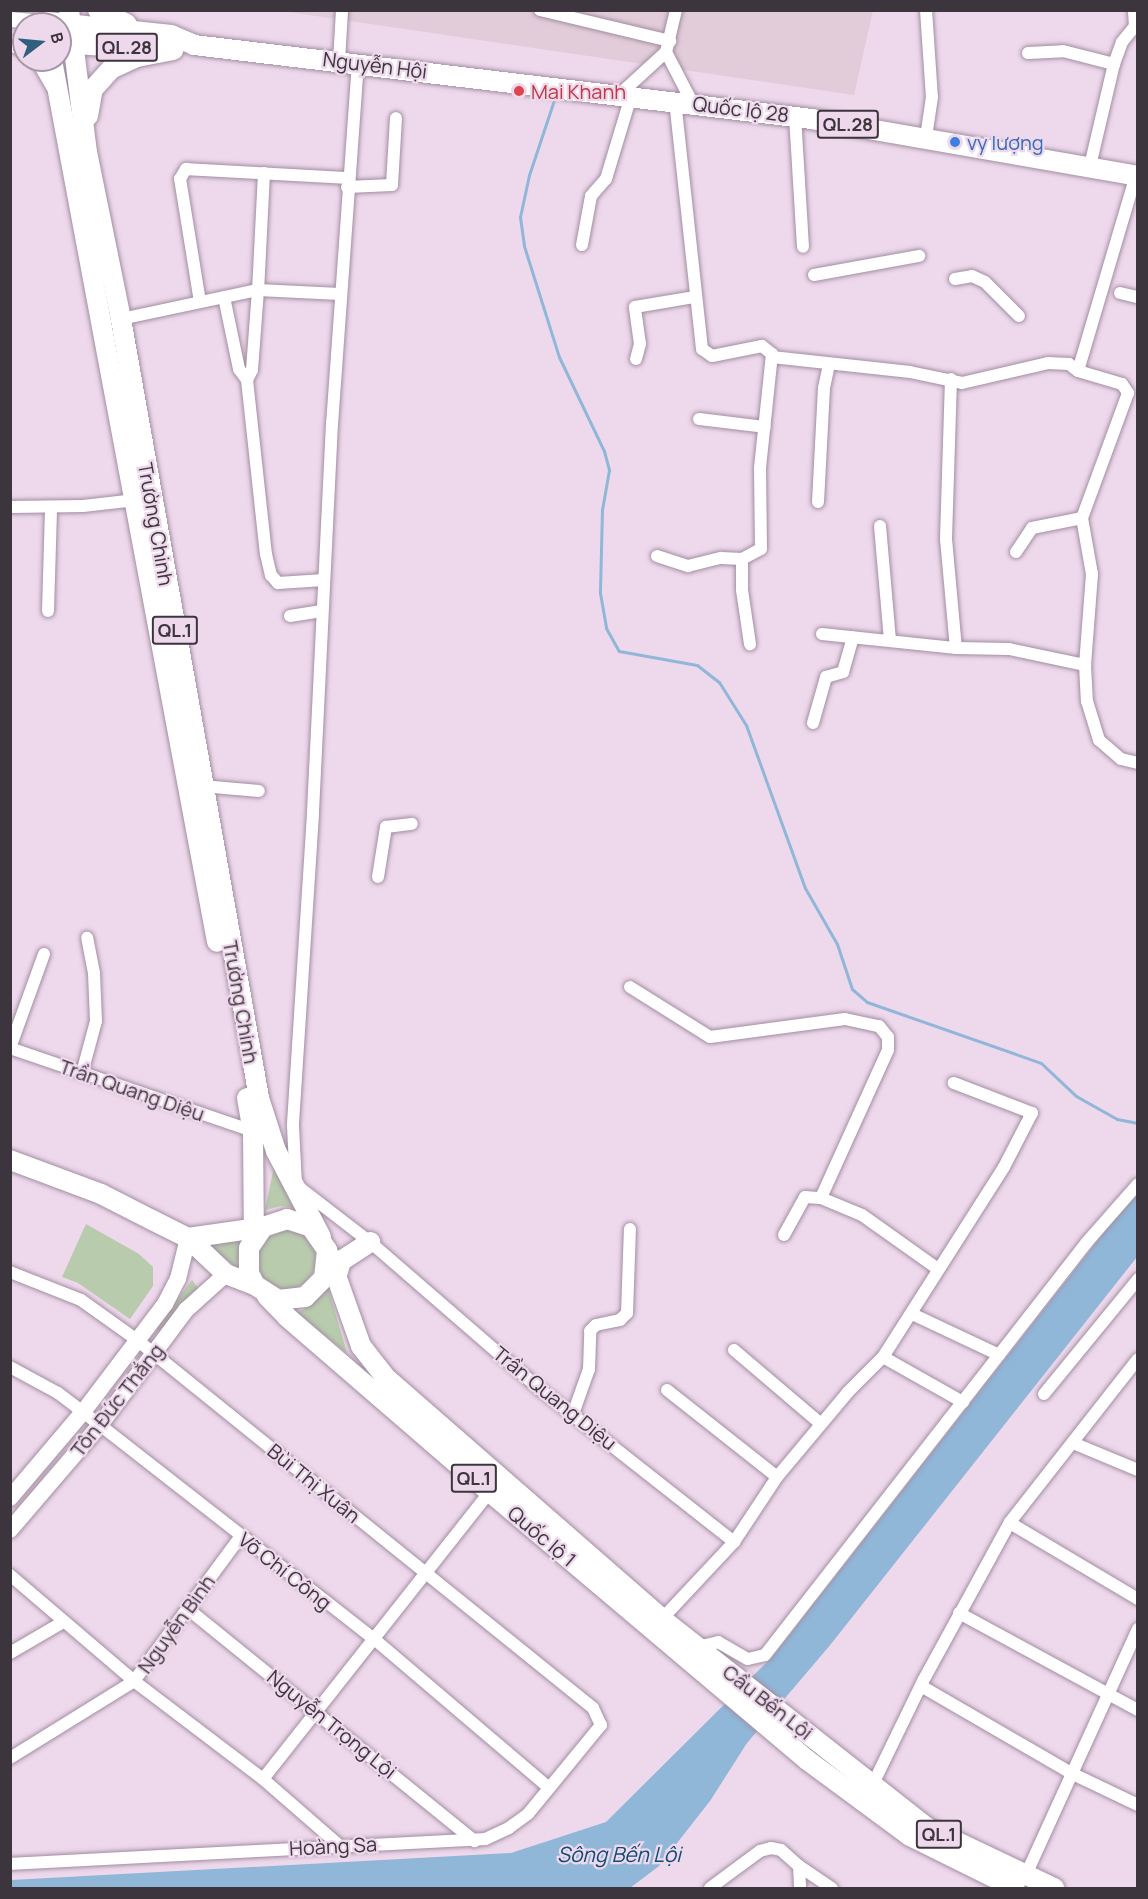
<!DOCTYPE html>
<html>
<head>
<meta charset="utf-8">
<style>
	body { margin:0 }
	#map { position:relative; width:1148px; height:1899px; overflow:hidden; background:#eed8ec; font-family:Manrope,sans-serif }
	div>[style] { position:absolute }
	[style*='--x'] { left:calc(var(--x)*1px); top:calc(var(--y)*1px); width:calc(var(--w)*1px); rotate:calc(var(--a)*1deg) }
	.industrial>* { inset:0; background:#e2ccd9 }
	.green>* { inset:0; background:#b8cbad }
	.round { border-radius:50% }
	.water>* { inset:0; background:#90b6d8 }
	.stream>* { height:3px; margin:-1.5px; padding:0 1.5px; transform-origin:1.5px; border-radius:1.5px; background:#90b6d8 }
	.roads { filter:drop-shadow(0 0 2px #a28ea1) drop-shadow(0 0 2px #a28ea1) }
	.minor>* { height:12px; margin:-6px; padding:0 6px; transform-origin:6px; border-radius:6px; background:#fff }
	.tertiary>* { height:15px; margin:-7.5px; padding:0 7.5px; transform-origin:7.5px; border-radius:7.5px; background:#fff }
	.secondary>* { height:16px; margin:-8px; padding:0 8px; transform-origin:8px; border-radius:8px; background:#fff }
	.primary>* { height:20px; margin:-10px; padding:0 10px; transform-origin:10px; border-radius:10px; background:#fff }
	.trunk>* { height:20px; margin:-10px; padding:0 10px; transform-origin:10px; border-radius:10px; background:#fff }
	.dots>* { width:16px; height:16px; translate:-50% -50%; box-sizing:border-box; border:3px solid #eed8ec; border-radius:50% }
	span { translate:-50% -50%; white-space:nowrap; text-align:center; line-height:1.15; -webkit-text-stroke:4.5px #eed8ec; paint-order:stroke }
	.shield-label span { padding:2px 4px; background:#eed8ec; border:2px solid; border-radius:4px; -webkit-text-stroke-width:0 }
	.shield-label { font-size:18px; color:#3d353d; font-weight:700 }
	.street-label { font-size:20px; color:#3d353d }
	.health-label { font-size:20px; color:#be3a42 }
	.left { translate:0 -50%; text-align:left }
	.shop-label { font-size:20px; color:#366cbe }
	.water-label { font-size:21px; color:#0e4b77; font-style:italic }
	.frame { position:absolute; inset:0; border:12px solid #3d353d; pointer-events:none }
	.north { position:absolute; left:12px; top:12px; width:60px; height:60px; box-sizing:border-box; background:#eed8ec; border:2px solid #a797a6; border-radius:50%; rotate:74deg; font-size:16px; font-weight:700; line-height:24px; text-align:center; color:#3d353d }
	.north::after { content:''; display:block; margin:auto; width:21px; height:27px; background:#31607f; clip-path:polygon(50% 0,100% 100%,50% 72%,0 100%) }
</style>
</head>
<body>
<div id="map">
	<div class="industrial">
		<i style="clip-path:polygon(282px 11px,873px 11px,854px 95px)"></i>
	</div>
	<div class="green">
		<i style="clip-path:polygon(274px 1167px,296px 1208px,281px 1206px,265px 1210px)"></i>
		<i style="clip-path:polygon(86px 1224px,139px 1254px,153px 1267px,153px 1286px,130px 1319px,78px 1283px,62px 1277px)"></i>
		<i class="round" style="left:256px;top:1229px;width:60px;height:60px"></i>
		<i style="clip-path:polygon(241px 1239px,237px 1268px,207px 1245px)"></i>
		<i style="clip-path:polygon(192px 1280px,198px 1288px,159px 1331px,155px 1329px)"></i>
		<i style="clip-path:polygon(328px 1288px,347px 1353px,296px 1313px,310px 1306px)"></i>
	</div>
	<div class="water">
		<i style="clip-path:polygon(1137px 1190px,1137px 1257px,831px 1644px,747px 1743px,710px 1801px,659px 1866px,630px 1888px,11px 1888px,11px 1880px,511px 1853px,606px 1822px,773px 1656px)"></i>
	</div>
	<div class="stream">
		<i style="--x:555;--y:97;--w:82;--a:108.4"></i>
		<i style="--x:529;--y:175;--w:43;--a:102.1"></i>
		<i style="--x:520;--y:217;--w:29;--a:82"></i>
		<i style="--x:524;--y:246;--w:116;--a:72.5"></i>
		<i style="--x:559;--y:357;--w:104;--a:64.4"></i>
		<i style="--x:604;--y:451;--w:20;--a:75"></i>
		<i style="--x:609;--y:470;--w:40;--a:100"></i>
		<i style="--x:602;--y:509;--w:84;--a:91.4"></i>
		<i style="--x:600;--y:593;--w:36;--a:80"></i>
		<i style="--x:606;--y:628;--w:26;--a:61"></i>
		<i style="--x:619;--y:651;--w:79;--a:10.2"></i>
		<i style="--x:697;--y:665;--w:28;--a:38"></i>
		<i style="--x:719;--y:682;--w:51;--a:57.9"></i>
		<i style="--x:746;--y:725;--w:173;--a:70.1"></i>
		<i style="--x:805;--y:888;--w:64;--a:60.3"></i>
		<i style="--x:837;--y:944;--w:47;--a:71.6"></i>
		<i style="--x:852;--y:989;--w:20;--a:41"></i>
		<i style="--x:867;--y:1002;--w:184;--a:19.3"></i>
		<i style="--x:1041;--y:1063;--w:48;--a:43.3"></i>
		<i style="--x:1076;--y:1096;--w:47;--a:29.3"></i>
		<i style="--x:1117;--y:1119;--w:21;--a:11"></i>
	</div>
	<div class="roads">
		<div class="minor">
			<i style="--x:540;--y:10;--w:134;--a:13.4"></i>
			<i style="--x:926;--y:10;--w:87;--a:86.1"></i>
			<i style="--x:932;--y:97;--w:40;--a:98.5"></i>
			<i style="--x:666;--y:52;--w:59;--a:62.6"></i>
			<i style="--x:1028;--y:53;--w:35;--a:-3"></i>
			<i style="--x:1063;--y:51;--w:53;--a:14.3"></i>
			<i style="--x:339;--y:61;--w:51;--a:-86.6"></i>
			<i style="--x:358;--y:62;--w:362;--a:94.1"></i>
			<i style="--x:332;--y:423;--w:391;--a:92.8"></i>
			<i style="--x:313;--y:814;--w:313;--a:93.7"></i>
			<i style="--x:293;--y:1126;--w:59;--a:87.1"></i>
			<i style="--x:296;--y:1185;--w:93;--a:37.6"></i>
			<i style="--x:370;--y:1242;--w:226;--a:40.9"></i>
			<i style="--x:541;--y:1390;--w:246;--a:38.2"></i>
			<i style="--x:734;--y:1542;--w:105;--a:133.1"></i>
			<i style="--x:619;--y:95;--w:64;--a:-42.5"></i>
			<i style="--x:666;--y:52;--w:43;--a:-76.6"></i>
			<i style="--x:795;--y:116;--w:131;--a:86.5"></i>
			<i style="--x:1090;--y:166;--w:105;--a:-76.8"></i>
			<i style="--x:1114;--y:64;--w:23;--a:-70"></i>
			<i style="--x:1122;--y:42;--w:21;--a:-51"></i>
			<i style="--x:1135;--y:26;--w:16;--a:-94"></i>
			<i style="--x:264;--y:173;--w:117;--a:92.9"></i>
			<i style="--x:258;--y:290;--w:80;--a:94.3"></i>
			<i style="--x:252;--y:370;--w:11;--a:117"></i>
			<i style="--x:247;--y:380;--w:175;--a:83.8"></i>
			<i style="--x:266;--y:554;--w:22;--a:77"></i>
			<i style="--x:271;--y:575;--w:11;--a:49"></i>
			<i style="--x:278;--y:583;--w:46;--a:-3.7"></i>
			<i style="--x:1136;--y:175;--w:204;--a:106.5"></i>
			<i style="--x:1078;--y:371;--w:46;--a:16.5"></i>
			<i style="--x:1122;--y:384;--w:11;--a:56"></i>
			<i style="--x:1128;--y:393;--w:133;--a:110.2"></i>
			<i style="--x:1082;--y:518;--w:57;--a:79.9"></i>
			<i style="--x:1092;--y:574;--w:91;--a:94.4"></i>
			<i style="--x:1085;--y:665;--w:36;--a:87"></i>
			<i style="--x:1087;--y:701;--w:41;--a:72.9"></i>
			<i style="--x:1099;--y:740;--w:29;--a:41"></i>
			<i style="--x:1121;--y:759;--w:17;--a:13"></i>
			<i style="--x:347;--y:187;--w:45;--a:-2.5"></i>
			<i style="--x:392;--y:185;--w:67;--a:-86.6"></i>
			<i style="--x:582;--y:245;--w:50;--a:-79.6"></i>
			<i style="--x:591;--y:196;--w:23;--a:-49"></i>
			<i style="--x:606;--y:179;--w:87;--a:-73.2"></i>
			<i style="--x:814;--y:275;--w:107;--a:-10.3"></i>
			<i style="--x:955;--y:279;--w:17;--a:-10"></i>
			<i style="--x:972;--y:276;--w:14;--a:25"></i>
			<i style="--x:985;--y:282;--w:48;--a:45"></i>
			<i style="--x:1120;--y:293;--w:18;--a:13"></i>
			<i style="--x:224;--y:297;--w:74;--a:78.2"></i>
			<i style="--x:239;--y:369;--w:14;--a:54"></i>
			<i style="--x:200;--y:302;--w:125;--a:-99.2"></i>
			<i style="--x:180;--y:179;--w:12;--a:-59"></i>
			<i style="--x:186;--y:169;--w:162;--a:3.2"></i>
			<i style="--x:121;--y:319;--w:140;--a:-12"></i>
			<i style="--x:258;--y:290;--w:82;--a:2.8"></i>
			<i style="--x:772;--y:357;--w:139;--a:6.2"></i>
			<i style="--x:910;--y:372;--w:53;--a:11.9"></i>
			<i style="--x:962;--y:383;--w:88;--a:-13.1"></i>
			<i style="--x:1048;--y:363;--w:21;--a:3"></i>
			<i style="--x:1069;--y:364;--w:11;--a:38"></i>
			<i style="--x:636;--y:359;--w:16;--a:-75"></i>
			<i style="--x:640;--y:344;--w:37;--a:-98"></i>
			<i style="--x:635;--y:307;--w:61;--a:-9.5"></i>
			<i style="--x:951;--y:379;--w:160;--a:91.8"></i>
			<i style="--x:946;--y:539;--w:109;--a:84.8"></i>
			<i style="--x:699;--y:419;--w:66;--a:6.9"></i>
			<i style="--x:818;--y:502;--w:114;--a:-87"></i>
			<i style="--x:824;--y:388;--w:24;--a:-78"></i>
			<i style="--x:10;--y:507;--w:73;--a:-0.8"></i>
			<i style="--x:83;--y:506;--w:53;--a:-6.5"></i>
			<i style="--x:880;--y:526;--w:114;--a:85"></i>
			<i style="--x:1016;--y:552;--w:29;--a:-56"></i>
			<i style="--x:1032;--y:528;--w:51;--a:-11.3"></i>
			<i style="--x:657;--y:556;--w:33;--a:18"></i>
			<i style="--x:688;--y:566;--w:34;--a:-14"></i>
			<i style="--x:721;--y:558;--w:21;--a:3"></i>
			<i style="--x:742;--y:559;--w:21;--a:-28"></i>
			<i style="--x:761;--y:549;--w:81;--a:-90.7"></i>
			<i style="--x:760;--y:468;--w:115;--a:-84"></i>
			<i style="--x:772;--y:354;--w:13;--a:-141"></i>
			<i style="--x:762;--y:346;--w:51;--a:168.7"></i>
			<i style="--x:712;--y:356;--w:12;--a:-145"></i>
			<i style="--x:702;--y:349;--w:250;--a:-96.2"></i>
			<i style="--x:742;--y:559;--w:31;--a:90"></i>
			<i style="--x:742;--y:590;--w:55;--a:81.6"></i>
			<i style="--x:48;--y:611;--w:104;--a:-88.3"></i>
			<i style="--x:290;--y:616;--w:32;--a:-9"></i>
			<i style="--x:822;--y:634;--w:135;--a:6"></i>
			<i style="--x:956;--y:648;--w:53;--a:1.1"></i>
			<i style="--x:1009;--y:649;--w:78;--a:11.9"></i>
			<i style="--x:813;--y:723;--w:48;--a:-74.2"></i>
			<i style="--x:826;--y:677;--w:18;--a:-16"></i>
			<i style="--x:843;--y:672;--w:36;--a:-74"></i>
			<i style="--x:202;--y:786;--w:57;--a:5"></i>
			<i style="--x:378;--y:877;--w:51;--a:-80.9"></i>
			<i style="--x:386;--y:827;--w:26;--a:-7"></i>
			<i style="--x:630;--y:987;--w:94;--a:32"></i>
			<i style="--x:710;--y:1037;--w:136;--a:-7.6"></i>
			<i style="--x:845;--y:1019;--w:35;--a:12"></i>
			<i style="--x:879;--y:1026;--w:14;--a:51"></i>
			<i style="--x:888;--y:1037;--w:13;--a:90"></i>
			<i style="--x:888;--y:1050;--w:162;--a:114.4"></i>
			<i style="--x:10;--y:1048;--w:257;--a:18.9"></i>
			<i style="--x:10;--y:1048;--w:100;--a:-70.1"></i>
			<i style="--x:82;--y:1073;--w:54;--a:-74.9"></i>
			<i style="--x:96;--y:1021;--w:48;--a:-92.4"></i>
			<i style="--x:94;--y:973;--w:36;--a:-101"></i>
			<i style="--x:784;--y:1235;--w:43;--a:-61.1"></i>
			<i style="--x:805;--y:1197;--w:16;--a:4"></i>
			<i style="--x:821;--y:1198;--w:44;--a:22.5"></i>
			<i style="--x:862;--y:1215;--w:93;--a:35.4"></i>
			<i style="--x:10;--y:1272;--w:76;--a:21.5"></i>
			<i style="--x:81;--y:1300;--w:69;--a:35.5"></i>
			<i style="--x:137;--y:1340;--w:586;--a:38.9"></i>
			<i style="--x:593;--y:1708;--w:19;--a:65"></i>
			<i style="--x:601;--y:1725;--w:115;--a:129.4"></i>
			<i style="--x:528;--y:1814;--w:24;--a:144"></i>
			<i style="--x:509;--y:1828;--w:26;--a:155"></i>
			<i style="--x:485;--y:1839;--w:476;--a:177"></i>
			<i style="--x:912;--y:1314;--w:96;--a:25.2"></i>
			<i style="--x:734;--y:1350;--w:114;--a:40.4"></i>
			<i style="--x:883;--y:1357;--w:92;--a:29.4"></i>
			<i style="--x:10;--y:1367;--w:55;--a:28.4"></i>
			<i style="--x:58;--y:1393;--w:53;--a:37.3"></i>
			<i style="--x:100;--y:1425;--w:346;--a:38"></i>
			<i style="--x:373;--y:1638;--w:231;--a:40.4"></i>
			<i style="--x:667;--y:1390;--w:140;--a:38.3"></i>
			<i style="--x:1044;--y:1394;--w:149;--a:-50.7"></i>
			<i style="--x:573;--y:1414;--w:48;--a:-70.4"></i>
			<i style="--x:589;--y:1369;--w:38;--a:-88"></i>
			<i style="--x:590;--y:1331;--w:8;--a:-45"></i>
			<i style="--x:596;--y:1325;--w:25;--a:-12"></i>
			<i style="--x:620;--y:1320;--w:10;--a:-45"></i>
			<i style="--x:627;--y:1313;--w:84;--a:-88"></i>
			<i style="--x:1073;--y:1443;--w:70;--a:22.6"></i>
			<i style="--x:1010;--y:1523;--w:149;--a:30.7"></i>
			<i style="--x:734;--y:1542;--w:78;--a:-56.5"></i>
			<i style="--x:777;--y:1477;--w:111;--a:-50.1"></i>
			<i style="--x:848;--y:1392;--w:49;--a:-45"></i>
			<i style="--x:883;--y:1357;--w:225;--a:-57.5"></i>
			<i style="--x:1004;--y:1167;--w:61;--a:-62.6"></i>
			<i style="--x:1032;--y:1113;--w:84;--a:-159"></i>
			<i style="--x:10;--y:1575;--w:163;--a:40.5"></i>
			<i style="--x:134;--y:1681;--w:162;--a:37.2"></i>
			<i style="--x:263;--y:1779;--w:102;--a:41"></i>
			<i style="--x:188;--y:1609;--w:369;--a:39"></i>
			<i style="--x:959;--y:1613;--w:204;--a:28.5"></i>
			<i style="--x:697;--y:1647;--w:22;--a:-13"></i>
			<i style="--x:718;--y:1642;--w:34;--a:30"></i>
			<i style="--x:748;--y:1659;--w:17;--a:-13"></i>
			<i style="--x:765;--y:1655;--w:524;--a:-52.06"></i>
			<i style="--x:1087;--y:1242;--w:77;--a:-48.7"></i>
			<i style="--x:10;--y:1653;--w:61;--a:-30.3"></i>
			<i style="--x:921;--y:1686;--w:176;--a:30.1"></i>
			<i style="--x:1073;--y:1774;--w:72;--a:25.5"></i>
			<i style="--x:10;--y:1758;--w:146;--a:-31.8"></i>
			<i style="--x:134;--y:1681;--w:179;--a:-53.6"></i>
			<i style="--x:263;--y:1779;--w:366;--a:-51.7"></i>
			<i style="--x:873;--y:1784;--w:114;--a:-64.1"></i>
			<i style="--x:923;--y:1681;--w:181;--a:-61.3"></i>
			<i style="--x:1010;--y:1522;--w:207;--a:-51.9"></i>
			<i style="--x:799;--y:1866;--w:40;--a:34"></i>
			<i style="--x:1024;--y:1879;--w:275;--a:-65.5"></i>
			<i style="--x:710;--y:1888;--w:62;--a:-36.5"></i>
			<i style="--x:760;--y:1851;--w:11;--a:-15"></i>
			<i style="--x:771;--y:1848;--w:10;--a:11"></i>
			<i style="--x:781;--y:1850;--w:24;--a:42"></i>
			<i style="--x:799;--y:1866;--w:22;--a:87"></i>
		</div>
		<div class="tertiary">
			<i style="--x:10;--y:19;--w:37;--a:5"></i>
			<i style="--x:10;--y:43;--w:15;--a:23"></i>
			<i style="--x:38;--y:60;--w:30;--a:60"></i>
		</div>
		<div class="secondary">
			<i style="--x:10;--y:1498;--w:113;--a:-49.7"></i>
			<i style="--x:83;--y:1412;--w:136;--a:-52.8"></i>
			<i style="--x:165;--y:1304;--w:28;--a:-63"></i>
			<i style="--x:178;--y:1279;--w:42;--a:-76.3"></i>
			<i style="--x:10;--y:1530;--w:138;--a:-49.4"></i>
			<i style="--x:100;--y:1425;--w:144;--a:-53.2"></i>
			<i style="--x:186;--y:1310;--w:54;--a:-42"></i>
		</div>
		<div class="primary">
			<i style="--x:10;--y:1160;--w:97;--a:20.5"></i>
			<i style="--x:101;--y:1194;--w:57;--a:27"></i>
			<i style="--x:152;--y:1220;--w:40;--a:26.6"></i>
			<i style="--x:188;--y:1238;--w:52;--a:43.5"></i>
			<i style="--x:226;--y:1274;--w:31;--a:21"></i>
			<i style="--x:188;--y:1238;--w:76;--a:-8.3"></i>
		</div>
		<div class="trunk">
			<i style="--x:69;--y:10;--w:143;--a:82.8"></i>
			<i style="--x:87;--y:152;--w:170;--a:78.5"></i>
			<i style="--x:121;--y:319;--w:791;--a:79.95"></i>
			<i style="--x:259;--y:1098;--w:56;--a:72.2"></i>
			<i style="--x:276;--y:1151;--w:97;--a:62.4"></i>
			<i style="--x:98;--y:10;--w:32;--a:26"></i>
			<i style="--x:47;--y:22;--w:125;--a:6"></i>
			<i style="--x:171;--y:35;--w:25;--a:23"></i>
			<i style="--x:194;--y:45;--w:622;--a:6.83"></i>
			<i style="--x:812;--y:119;--w:331;--a:9.9"></i>
			<i style="--x:60;--y:43;--w:90;--a:3.8"></i>
			<i style="--x:52;--y:60;--w:897;--a:79.4"></i>
			<i style="--x:88;--y:116;--w:27;--a:-80"></i>
			<i style="--x:93;--y:89;--w:27;--a:-48"></i>
			<i style="--x:111;--y:69;--w:29;--a:-25"></i>
			<i style="--x:137;--y:57;--w:37;--a:-11"></i>
			<i style="--x:247;--y:1098;--w:34;--a:80"></i>
			<i style="--x:253;--y:1131;--w:105;--a:89.5"></i>
			<i style="--x:327;--y:1250;--w:28;--a:96"></i>
			<i style="--x:324;--y:1278;--w:27;--a:135"></i>
			<i style="--x:305;--y:1297;--w:27;--a:174"></i>
			<i style="--x:278;--y:1300;--w:27;--a:-147"></i>
			<i style="--x:255;--y:1285;--w:13;--a:-117"></i>
			<i style="--x:249;--y:1273;--w:25;--a:-90"></i>
			<i style="--x:249;--y:1248;--w:25;--a:-56"></i>
			<i style="--x:263;--y:1227;--w:25;--a:-18"></i>
			<i style="--x:287;--y:1219;--w:25;--a:18"></i>
			<i style="--x:311;--y:1227;--w:28;--a:55"></i>
			<i style="--x:327;--y:1250;--w:102;--a:70.5"></i>
			<i style="--x:361;--y:1346;--w:39;--a:52"></i>
			<i style="--x:385;--y:1377;--w:368;--a:41.1"></i>
			<i style="--x:662;--y:1619;--w:338;--a:38.2"></i>
			<i style="--x:928;--y:1828;--w:140;--a:25.5"></i>
			<i style="--x:337;--y:1275;--w:15;--a:-74"></i>
			<i style="--x:341;--y:1261;--w:35;--a:-33"></i>
			<i style="--x:267;--y:1296;--w:29;--a:46"></i>
			<i style="--x:287;--y:1317;--w:268;--a:40.8"></i>
			<i style="--x:490;--y:1492;--w:415;--a:40.2"></i>
			<i style="--x:807;--y:1760;--w:128;--a:36.4"></i>
			<i style="--x:910;--y:1836;--w:117;--a:26.3"></i>
		</div>
	</div>
	<div class="dots">
		<i style="left:519px;top:91px;background:#e0444e"></i>
		<i style="left:955px;top:142px;background:#3f7fe0"></i>
	</div>
	<div class="shield-label">
		<span style="left:127px;top:47px">QL.28</span>
		<span style="left:848px;top:124px">QL.28</span>
		<span style="left:175px;top:630px">QL.1</span>
		<span style="left:474px;top:1478px">QL.1</span>
		<span style="left:939px;top:1834px">QL.1</span>
	</div>
	<div class="street-label">
		<span style="left:375px;top:65px;rotate:7deg">Nguyễn Hội</span>
		<span style="left:741px;top:109px;rotate:7deg">Quốc lộ 28</span>
		<span style="left:156px;top:524px;rotate:80deg">Trường Chinh</span>
		<span style="left:241px;top:1002px;rotate:80deg">Trường Chinh</span>
		<span style="left:132px;top:1090px;rotate:19deg">Trần Quang Diệu</span>
		<span style="left:555px;top:1398px;rotate:39deg">Trần Quang Diệu</span>
		<span style="left:117px;top:1400px;rotate:-52deg">Tôn Đức Thắng</span>
		<span style="left:314px;top:1483px;rotate:39deg">Bùi Thị Xuân</span>
		<span style="left:542px;top:1536px;rotate:40deg">Quốc lộ 1</span>
		<span style="left:285px;top:1571px;rotate:38deg">Võ Chí Công</span>
		<span style="left:176px;top:1624px;rotate:-54deg">Nguyễn Bình</span>
		<span style="left:768px;top:1702px;rotate:38deg">Cầu Bến Lội</span>
		<span style="left:332px;top:1724px;rotate:39deg">Nguyễn Trọng Lội</span>
		<span style="left:333px;top:1846px;rotate:-3deg">Hoàng Sa</span>
	</div>
	<div class="health-label">
		<span class="left" style="left:531px;top:91px">Mai Khanh</span>
	</div>
	<div class="shop-label">
		<span class="left" style="left:967px;top:142px">vy lượng</span>
	</div>
	<div class="water-label">
		<span style="left:619px;top:1854px">Sông Bến Lội</span>
	</div>
	<div class="frame"></div>
	<div class="north">B</div>
</div>
</body>
</html>
